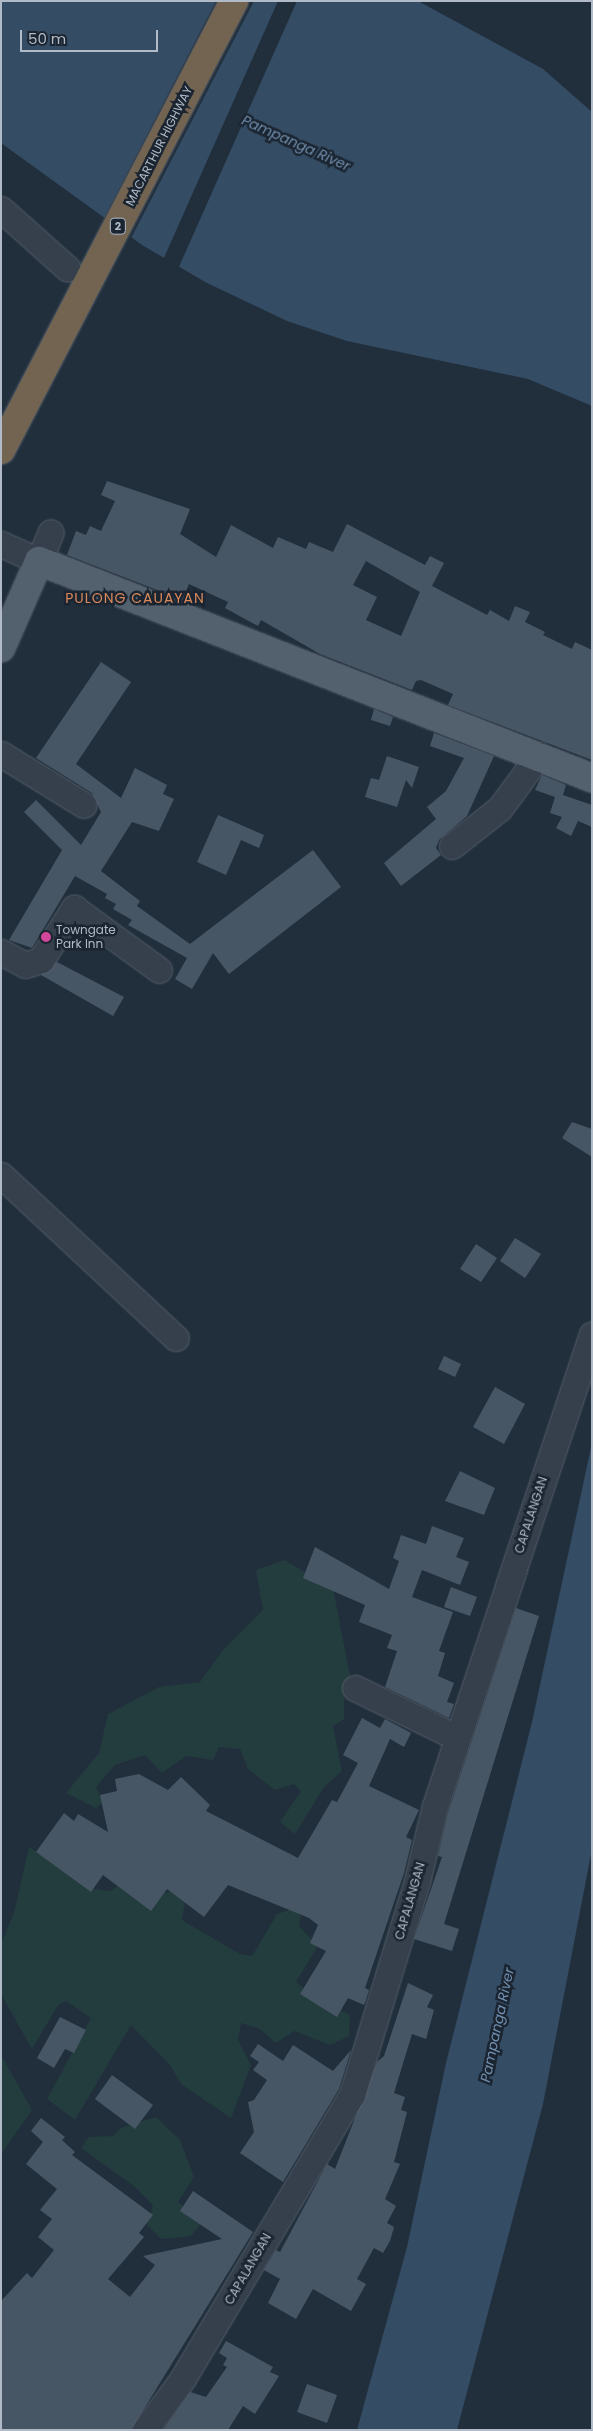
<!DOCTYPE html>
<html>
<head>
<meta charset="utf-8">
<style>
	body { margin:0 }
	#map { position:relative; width:593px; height:2431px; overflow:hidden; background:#212f3c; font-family:Poppins,sans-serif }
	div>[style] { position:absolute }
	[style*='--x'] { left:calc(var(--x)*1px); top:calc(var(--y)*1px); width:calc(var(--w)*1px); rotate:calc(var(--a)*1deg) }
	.green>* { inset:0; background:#233c3d }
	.water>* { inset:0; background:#344c64 }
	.pier>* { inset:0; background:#212f3c }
	.building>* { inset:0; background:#475665 }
	.roads { filter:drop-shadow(0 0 1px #545e6a) drop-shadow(0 0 1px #545e6a) }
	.minor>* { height:25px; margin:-12.5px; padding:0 12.5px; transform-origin:12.5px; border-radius:12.5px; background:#35404c }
	.major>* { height:28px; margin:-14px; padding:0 14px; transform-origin:14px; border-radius:14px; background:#53606d }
	.highway>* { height:28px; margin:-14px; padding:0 14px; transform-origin:14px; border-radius:14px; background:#736452 }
	.dots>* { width:14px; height:14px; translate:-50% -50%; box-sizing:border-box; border:2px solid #1b2531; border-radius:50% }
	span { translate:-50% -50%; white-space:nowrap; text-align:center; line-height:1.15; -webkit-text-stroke:5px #1b2531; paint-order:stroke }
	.shield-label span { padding:1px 4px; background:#1b2531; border:1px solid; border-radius:4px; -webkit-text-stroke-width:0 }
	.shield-label { font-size:11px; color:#b1bbc8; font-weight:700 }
	.street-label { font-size:12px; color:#b1bbc8 }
	.poi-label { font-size:12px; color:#b1bbc8 }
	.left { translate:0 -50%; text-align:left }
	.water-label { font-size:14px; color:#708ead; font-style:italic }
	.neighbourhood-label { font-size:14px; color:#d9895b; letter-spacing:1px }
	.frame { position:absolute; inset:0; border:2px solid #b1bbc8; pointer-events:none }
	.scale { position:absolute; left:20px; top:30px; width:138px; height:22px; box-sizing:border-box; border:2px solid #b1bbc8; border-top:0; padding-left:6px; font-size:15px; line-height:18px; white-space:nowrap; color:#b1bbc8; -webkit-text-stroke:4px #1b2531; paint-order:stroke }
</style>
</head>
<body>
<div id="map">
	<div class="green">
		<i style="clip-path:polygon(284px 1560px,333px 1588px,352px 1686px,344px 1697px,344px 1719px,333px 1726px,342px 1771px,324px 1787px,295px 1834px,280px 1822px,301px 1791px,294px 1784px,275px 1790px,248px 1769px,240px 1749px,219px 1747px,213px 1760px,186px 1756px,162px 1773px,145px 1755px,115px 1765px,96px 1787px,103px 1803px,96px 1808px,66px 1793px,99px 1753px,108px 1714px,159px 1687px,200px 1682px,223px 1650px,263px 1610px,256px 1570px)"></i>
		<i style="clip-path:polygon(29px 1847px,88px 1888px,111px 1891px,121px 1883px,156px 1895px,173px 1891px,185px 1902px,182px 1920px,240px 1954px,252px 1956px,277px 1914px,292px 1909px,301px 1915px,299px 1926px,318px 1946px,296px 1982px,318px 2000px,350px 2015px,349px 2036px,330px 2045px,294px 2031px,276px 2043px,260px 2029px,241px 2023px,238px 2040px,251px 2065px,231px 2118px,181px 2084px,170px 2065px,131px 2025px,75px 2120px,47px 2099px,91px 2018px,66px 2001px,58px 2005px,32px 2049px,1px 1994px,1px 1944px,14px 1913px)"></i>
		<i style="clip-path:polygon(1px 2055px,32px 2110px,1px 2154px)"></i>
		<i style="clip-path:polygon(156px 2117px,180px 2140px,194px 2177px,178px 2202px,202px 2222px,191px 2236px,161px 2239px,147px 2225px,153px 2205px,134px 2186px,81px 2148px,89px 2137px,113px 2136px,121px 2128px)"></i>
	</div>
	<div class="water">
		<i style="clip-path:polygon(1px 1px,418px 1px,543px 69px,592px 112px,592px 406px,528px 379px,347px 341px,287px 321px,207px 283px,142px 245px,1px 143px)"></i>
		<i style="clip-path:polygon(592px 1443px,592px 1849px,543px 2104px,457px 2430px,357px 2430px,407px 2247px,446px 2063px,532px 1722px)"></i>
	</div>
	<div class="pier">
		<i style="clip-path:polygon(216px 1px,254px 1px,130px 240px,103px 220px)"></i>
		<i style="clip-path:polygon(278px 1px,297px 1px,178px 269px,163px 260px)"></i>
	</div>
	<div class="building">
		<i style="clip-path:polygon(evenodd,107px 481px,190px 509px,180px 534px,216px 557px,231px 525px,273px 548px,278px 537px,306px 549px,309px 542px,333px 552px,347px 524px,425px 565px,430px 556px,444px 563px,432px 586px,487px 615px,490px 610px,509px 621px,515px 606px,530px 612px,525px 622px,545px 632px,543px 635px,572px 649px,575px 642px,592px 650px,592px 760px,448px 705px,453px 694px,421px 680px,416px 681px,412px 690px,320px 654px,261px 620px,258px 626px,225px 608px,228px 602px,189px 584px,183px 600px,67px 555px,76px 531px,86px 535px,90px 526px,101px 531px,115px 501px,101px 495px,107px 481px,366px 561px,420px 592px,401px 636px,366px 620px,377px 597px,353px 585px,366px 561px)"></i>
		<i style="clip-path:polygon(101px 662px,131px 682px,76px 764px,121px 798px,135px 768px,167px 785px,163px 794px,174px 799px,159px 831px,132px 822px,101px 871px,140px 901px,137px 906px,190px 944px,313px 850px,341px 887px,229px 974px,213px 953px,192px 989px,175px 979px,187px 958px,128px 925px,132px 920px,113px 909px,116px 904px,105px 898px,107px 894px,75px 876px,32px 948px,9px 940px,62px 850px,24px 812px,36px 800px,81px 845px,101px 812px,92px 793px,36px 758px)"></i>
		<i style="clip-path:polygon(374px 709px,393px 717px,390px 726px,371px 720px)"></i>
		<i style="clip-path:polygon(434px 733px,494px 756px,467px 816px,439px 840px,436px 848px,441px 855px,401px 886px,384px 863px,436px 819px,427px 807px,446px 791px,464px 758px,430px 746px)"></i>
		<i style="clip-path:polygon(387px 756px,419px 767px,412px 788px,406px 780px,397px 807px,365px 797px,371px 778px,379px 780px)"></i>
		<i style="clip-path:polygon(542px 775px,566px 785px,563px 795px,592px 805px,592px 827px,578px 821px,571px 836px,556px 828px,562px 817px,550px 813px,555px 797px,535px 790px)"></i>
		<i style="clip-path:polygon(218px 815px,264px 835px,259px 848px,241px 840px,226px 875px,197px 862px)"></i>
		<i style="clip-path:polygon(57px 962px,124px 997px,113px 1016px,41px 975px)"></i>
		<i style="clip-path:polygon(572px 1122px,592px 1129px,592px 1157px,562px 1138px)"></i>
		<i style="clip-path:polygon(515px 1238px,541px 1254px,525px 1278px,500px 1261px)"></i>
		<i style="clip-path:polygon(476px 1244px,497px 1258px,481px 1282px,460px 1269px)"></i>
		<i style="clip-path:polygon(444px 1356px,461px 1364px,455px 1377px,438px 1369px)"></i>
		<i style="clip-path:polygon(495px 1387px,525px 1404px,504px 1444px,473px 1427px)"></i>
		<i style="clip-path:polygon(460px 1471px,495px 1488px,484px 1515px,445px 1501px)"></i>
		<i style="clip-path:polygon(432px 1526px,464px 1538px,456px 1557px,469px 1562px,460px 1585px,422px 1570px,412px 1597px,453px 1612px,439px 1651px,445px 1653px,438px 1676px,454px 1683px,447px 1702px,454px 1704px,449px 1718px,385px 1687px,397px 1651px,387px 1648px,392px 1635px,359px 1622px,365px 1605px,303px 1578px,315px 1547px,389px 1589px,399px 1561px,393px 1558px,401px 1535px,426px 1544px)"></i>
		<i style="clip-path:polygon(451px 1587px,477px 1597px,470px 1616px,444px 1607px)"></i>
		<i style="clip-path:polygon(516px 1608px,539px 1616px,444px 1924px,459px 1929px,452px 1951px,414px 1939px,442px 1857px,438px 1856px,448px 1813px)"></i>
		<i style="clip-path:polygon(362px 1718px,380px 1728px,385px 1719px,411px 1733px,404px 1747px,390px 1739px,369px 1786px,419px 1810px,406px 1837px,412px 1840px,404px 1873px,365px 1988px,369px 1990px,366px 2000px,364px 2005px,348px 1998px,337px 2017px,300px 1994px,326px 1951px,310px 1943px,318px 1925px,309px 1918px,228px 1885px,204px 1917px,167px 1889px,151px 1911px,103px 1875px,91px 1892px,36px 1852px,64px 1813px,74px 1821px,78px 1814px,108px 1832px,100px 1795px,117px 1791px,115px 1779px,139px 1774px,168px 1790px,181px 1777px,210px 1805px,206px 1811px,298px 1858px,332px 1800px,337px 1802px,358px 1763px,343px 1755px)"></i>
		<i style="clip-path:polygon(408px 1983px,433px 1995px,427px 2007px,434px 2010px,426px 2039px,412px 2034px,394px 2093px,405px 2097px,401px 2110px,407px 2112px,394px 2162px,400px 2164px,385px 2199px,396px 2206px,387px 2223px,394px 2227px,390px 2241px,383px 2253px,374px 2248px,357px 2279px,366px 2284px,351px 2311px,313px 2289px,296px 2319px,268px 2303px,280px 2279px,264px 2270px,276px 2250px,280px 2252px,327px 2164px,335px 2169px,377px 2062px,384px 2056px)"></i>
		<i style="clip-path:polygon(60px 2017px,86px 2030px,74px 2053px,65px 2049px,54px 2068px,37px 2058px)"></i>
		<i style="clip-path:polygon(258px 2044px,283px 2061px,293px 2045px,333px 2071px,351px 2050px,339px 2089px,283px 2182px,240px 2153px,254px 2132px,248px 2102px,254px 2100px,267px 2080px,253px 2070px,259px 2062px,250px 2056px)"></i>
		<i style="clip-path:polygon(112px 2075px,153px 2105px,135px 2129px,95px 2099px)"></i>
		<i style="clip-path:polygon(41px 2118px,65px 2137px,62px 2140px,75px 2152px,72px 2155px,153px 2215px,139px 2233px,144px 2237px,108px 2279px,130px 2297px,155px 2265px,143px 2256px,222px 2239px,180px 2211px,193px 2191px,253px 2232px,131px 2430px,1px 2430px,1px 2301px,27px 2273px,32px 2278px,54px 2250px,38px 2237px,52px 2219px,40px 2210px,57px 2189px,26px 2164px,43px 2142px,31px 2131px)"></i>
		<i style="clip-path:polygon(226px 2341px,273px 2367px,270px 2372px,279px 2376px,255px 2414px,243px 2406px,228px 2430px,163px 2430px,190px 2392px,206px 2397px,227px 2367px,223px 2365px,227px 2358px,219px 2353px)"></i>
		<i style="clip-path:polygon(307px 2384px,337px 2395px,327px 2423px,297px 2412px)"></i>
	</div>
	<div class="roads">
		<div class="minor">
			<i style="--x:1;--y:209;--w:89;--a:41.8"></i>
			<i style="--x:1;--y:544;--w:42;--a:24.1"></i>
			<i style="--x:39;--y:561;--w:31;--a:-68"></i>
			<i style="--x:1;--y:754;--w:97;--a:31.6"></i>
			<i style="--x:452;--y:846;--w:61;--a:-38.4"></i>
			<i style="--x:500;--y:808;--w:66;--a:-53.7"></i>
			<i style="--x:1;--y:952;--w:27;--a:28"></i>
			<i style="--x:25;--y:965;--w:17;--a:-17"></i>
			<i style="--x:41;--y:960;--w:62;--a:-57.6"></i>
			<i style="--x:74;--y:908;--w:105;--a:36.1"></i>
			<i style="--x:1;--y:1175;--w:239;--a:43"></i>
			<i style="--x:355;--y:1688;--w:114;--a:25.9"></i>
			<i style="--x:145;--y:2430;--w:64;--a:-53.8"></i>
			<i style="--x:183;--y:2378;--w:330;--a:-59.2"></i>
			<i style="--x:352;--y:2095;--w:224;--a:-73.1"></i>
			<i style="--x:417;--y:1881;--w:77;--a:-76.5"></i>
			<i style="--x:435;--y:1806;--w:497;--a:-71.6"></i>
		</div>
		<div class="major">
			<i style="--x:1;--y:648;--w:95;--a:-66.4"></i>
			<i style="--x:39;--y:561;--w:594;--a:21.43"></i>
		</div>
		<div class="highway">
			<i style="--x:1;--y:450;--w:506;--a:-62.57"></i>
		</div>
	</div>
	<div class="dots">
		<i style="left:46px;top:937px;background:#d1479c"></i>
	</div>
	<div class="shield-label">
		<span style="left:118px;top:226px">2</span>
	</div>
	<div class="street-label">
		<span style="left:159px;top:146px;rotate:-63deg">MACARTHUR HIGHWAY</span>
		<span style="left:531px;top:1515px;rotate:-72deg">CAPALANGAN</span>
		<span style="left:410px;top:1901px;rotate:-74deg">CAPALANGAN</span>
		<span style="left:248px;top:2269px;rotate:-60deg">CAPALANGAN</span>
	</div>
	<div class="poi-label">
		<span class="left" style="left:56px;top:937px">Towngate<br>Park Inn</span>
	</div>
	<div class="water-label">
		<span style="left:296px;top:143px;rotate:24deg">Pampanga River</span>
		<span style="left:497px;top:2025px;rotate:-78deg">Pampanga River</span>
	</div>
	<div class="neighbourhood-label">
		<span style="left:135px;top:598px">PULONG CAUAYAN</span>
	</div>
	<div class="frame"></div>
	<div class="scale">50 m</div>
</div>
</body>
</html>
